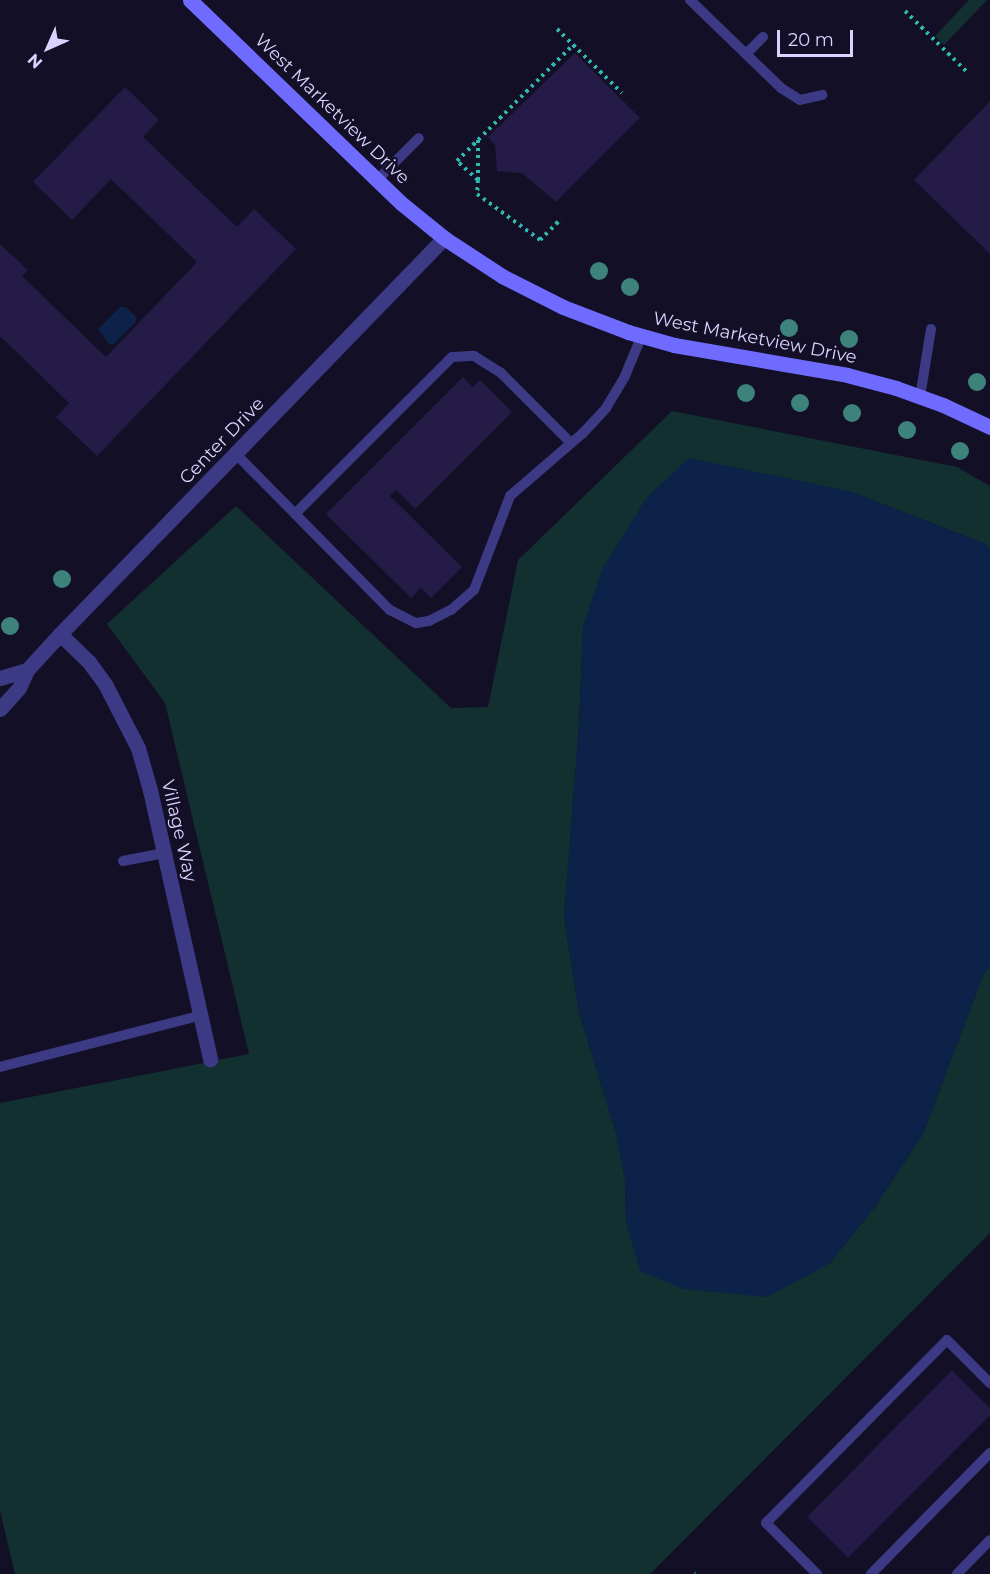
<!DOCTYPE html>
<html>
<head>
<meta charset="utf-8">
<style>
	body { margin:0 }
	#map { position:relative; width:990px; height:1574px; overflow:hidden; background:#130f26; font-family:Montserrat,sans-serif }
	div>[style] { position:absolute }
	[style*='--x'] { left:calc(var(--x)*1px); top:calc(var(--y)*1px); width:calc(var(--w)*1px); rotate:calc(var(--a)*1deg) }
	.green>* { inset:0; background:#12302f }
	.water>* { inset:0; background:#0c2248 }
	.building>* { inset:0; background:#241b47 }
	.path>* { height:4px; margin-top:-2px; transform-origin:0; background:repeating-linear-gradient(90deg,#2fb8b0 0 3px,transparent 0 7.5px) }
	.lane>* { height:10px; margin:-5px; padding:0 5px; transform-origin:5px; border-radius:5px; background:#3d3a85 }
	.street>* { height:15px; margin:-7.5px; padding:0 7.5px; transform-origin:7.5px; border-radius:7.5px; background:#3d3a85 }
	.secondary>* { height:15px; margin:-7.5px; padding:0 7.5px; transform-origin:7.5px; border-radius:7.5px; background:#6f6bff }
	.trees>* { width:18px; height:18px; margin:-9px; border-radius:50%; background:#3d827b }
	span { translate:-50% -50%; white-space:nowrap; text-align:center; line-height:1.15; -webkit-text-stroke:5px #130f26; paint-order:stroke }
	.street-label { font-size:18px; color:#d9d4ff }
	.north { position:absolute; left:18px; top:18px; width:60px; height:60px; -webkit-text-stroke:4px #130f26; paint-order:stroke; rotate:225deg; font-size:16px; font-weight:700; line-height:24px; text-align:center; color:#d9d4ff }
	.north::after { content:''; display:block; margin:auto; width:21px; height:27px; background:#d9d4ff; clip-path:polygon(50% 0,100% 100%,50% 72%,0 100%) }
	.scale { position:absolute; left:777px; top:30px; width:76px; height:27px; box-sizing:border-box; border:3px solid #d9d4ff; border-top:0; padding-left:8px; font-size:18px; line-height:21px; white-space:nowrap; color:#d9d4ff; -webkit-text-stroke:4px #130f26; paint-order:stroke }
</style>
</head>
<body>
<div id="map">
	<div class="green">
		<i style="clip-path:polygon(969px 0,987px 0,944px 45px,935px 36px)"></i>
		<i style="clip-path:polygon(672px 411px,957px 467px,990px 486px,990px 550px,986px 544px,849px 491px,583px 626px,579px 725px,564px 917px,579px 1012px,616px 1133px,625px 1179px,626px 1223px,829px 1264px,874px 1208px,923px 1134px,983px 975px,990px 966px,990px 1233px,650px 1574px,15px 1574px,0 1511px,0 1103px,249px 1054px,165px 703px,107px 624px,236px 506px,451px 708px,488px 707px,518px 560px)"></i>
	</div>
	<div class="water">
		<i style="clip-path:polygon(120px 307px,126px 307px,136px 317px,136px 322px,114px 344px,109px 344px,98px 329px)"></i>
		<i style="clip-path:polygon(689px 458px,849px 491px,986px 544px,990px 550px,990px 966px,983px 975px,923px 1134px,874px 1208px,829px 1264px,767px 1297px,683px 1289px,640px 1271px,626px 1223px,625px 1179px,616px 1133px,579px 1012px,564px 917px,579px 725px,583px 626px,602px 569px,647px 497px)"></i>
	</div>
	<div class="building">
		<i style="clip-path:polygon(575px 53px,640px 118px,556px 202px,522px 173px,497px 171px,495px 145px,488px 137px)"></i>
		<i style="clip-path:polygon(125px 87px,159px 120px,143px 137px,237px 227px,254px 209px,296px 249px,97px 456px,56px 417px,69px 403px,0 336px,0 244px,28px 270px,22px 276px,106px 357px,197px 262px,111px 179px,72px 220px,33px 182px)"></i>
		<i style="clip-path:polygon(990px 101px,990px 254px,914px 180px)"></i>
		<i style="clip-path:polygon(463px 377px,473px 387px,480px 380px,512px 412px,415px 509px,396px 490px,390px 496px,462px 567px,431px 598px,421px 588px,411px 598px,326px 514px)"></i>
		<i style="clip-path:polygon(952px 1370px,990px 1408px,990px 1415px,848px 1558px,807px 1517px)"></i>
	</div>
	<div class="path">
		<i style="--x:905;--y:11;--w:90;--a:44.5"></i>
		<i style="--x:557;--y:29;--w:91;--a:44.6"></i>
		<i style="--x:478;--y:140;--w:40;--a:90"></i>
		<i style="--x:478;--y:180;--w:28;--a:-138"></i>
		<i style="--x:457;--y:161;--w:164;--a:-45"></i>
		<i style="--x:478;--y:180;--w:14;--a:94"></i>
		<i style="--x:477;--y:194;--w:78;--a:36.1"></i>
		<i style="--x:540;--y:240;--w:30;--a:-45"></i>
		<i style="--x:694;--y:1573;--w:1;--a:45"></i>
	</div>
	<div class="lane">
		<i style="--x:690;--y:0;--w:127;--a:44"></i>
		<i style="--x:781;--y:88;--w:22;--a:32"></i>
		<i style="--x:800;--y:100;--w:23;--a:-13"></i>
		<i style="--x:746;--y:54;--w:24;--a:-45"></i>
		<i style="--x:377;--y:180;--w:59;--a:-45"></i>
		<i style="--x:920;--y:397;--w:69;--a:-80.8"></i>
		<i style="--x:236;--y:454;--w:219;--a:45.4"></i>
		<i style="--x:390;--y:610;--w:29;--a:27"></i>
		<i style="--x:416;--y:623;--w:13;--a:-9"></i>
		<i style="--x:429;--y:621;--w:25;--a:-27"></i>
		<i style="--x:451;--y:610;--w:30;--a:-41"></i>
		<i style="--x:474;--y:590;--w:101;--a:-69"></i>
		<i style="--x:510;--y:496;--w:96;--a:-40.8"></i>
		<i style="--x:583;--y:433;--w:34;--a:-47"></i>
		<i style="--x:606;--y:408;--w:37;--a:-59"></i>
		<i style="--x:625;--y:376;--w:44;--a:-67.5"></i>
		<i style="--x:295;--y:514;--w:222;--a:-45"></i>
		<i style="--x:452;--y:357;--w:22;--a:-3"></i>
		<i style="--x:474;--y:356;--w:32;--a:32"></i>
		<i style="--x:501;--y:373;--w:99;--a:45"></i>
		<i style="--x:123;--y:861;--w:42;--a:-11"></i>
		<i style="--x:0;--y:1067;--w:209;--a:-14.4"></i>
		<i style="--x:817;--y:1574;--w:72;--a:-135"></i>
		<i style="--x:766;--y:1523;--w:257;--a:-45.3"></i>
		<i style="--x:947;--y:1340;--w:61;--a:45"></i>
		<i style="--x:871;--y:1574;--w:170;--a:-45.5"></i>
		<i style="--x:957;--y:1574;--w:47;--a:-45.9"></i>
	</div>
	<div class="street">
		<i style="--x:60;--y:634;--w:40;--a:44"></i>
		<i style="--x:89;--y:662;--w:27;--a:54"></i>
		<i style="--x:105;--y:684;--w:72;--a:62.7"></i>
		<i style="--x:138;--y:748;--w:44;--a:74.1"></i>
		<i style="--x:150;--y:790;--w:276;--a:77.4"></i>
		<i style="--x:0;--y:678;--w:28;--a:-17"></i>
		<i style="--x:0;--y:709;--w:28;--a:-48"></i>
		<i style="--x:19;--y:688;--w:20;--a:-66"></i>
		<i style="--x:27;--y:670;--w:49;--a:-47.5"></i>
		<i style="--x:60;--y:634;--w:552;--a:-45.88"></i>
	</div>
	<div class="secondary">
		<i style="--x:190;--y:0;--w:293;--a:43.9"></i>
		<i style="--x:401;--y:203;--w:55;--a:39.1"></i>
		<i style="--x:444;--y:238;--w:69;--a:33.2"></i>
		<i style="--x:502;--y:276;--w:68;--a:26.9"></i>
		<i style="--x:563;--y:307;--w:70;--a:21"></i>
		<i style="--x:628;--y:332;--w:48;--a:15.8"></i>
		<i style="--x:674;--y:345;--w:176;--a:9.8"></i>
		<i style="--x:847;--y:375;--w:51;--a:14.9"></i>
		<i style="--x:896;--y:388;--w:50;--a:19.9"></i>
		<i style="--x:943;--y:405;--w:52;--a:25.1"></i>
	</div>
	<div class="trees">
		<i style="left:599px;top:271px"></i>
		<i style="left:630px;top:287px"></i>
		<i style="left:789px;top:328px"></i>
		<i style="left:849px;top:339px"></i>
		<i style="left:977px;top:382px"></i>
		<i style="left:746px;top:393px"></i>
		<i style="left:800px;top:403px"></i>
		<i style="left:852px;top:413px"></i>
		<i style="left:907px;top:430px"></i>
		<i style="left:960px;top:451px"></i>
		<i style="left:62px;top:579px"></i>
		<i style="left:10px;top:626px"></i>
	</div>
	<div class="street-label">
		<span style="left:332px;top:109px;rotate:44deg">West Marketview Drive</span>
		<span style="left:755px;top:338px;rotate:11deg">West Marketview Drive</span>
		<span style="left:222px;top:441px;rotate:-46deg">Center Drive</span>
		<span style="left:179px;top:831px;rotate:77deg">Village Way</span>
	</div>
	<div class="north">N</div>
	<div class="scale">20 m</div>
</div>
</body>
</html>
